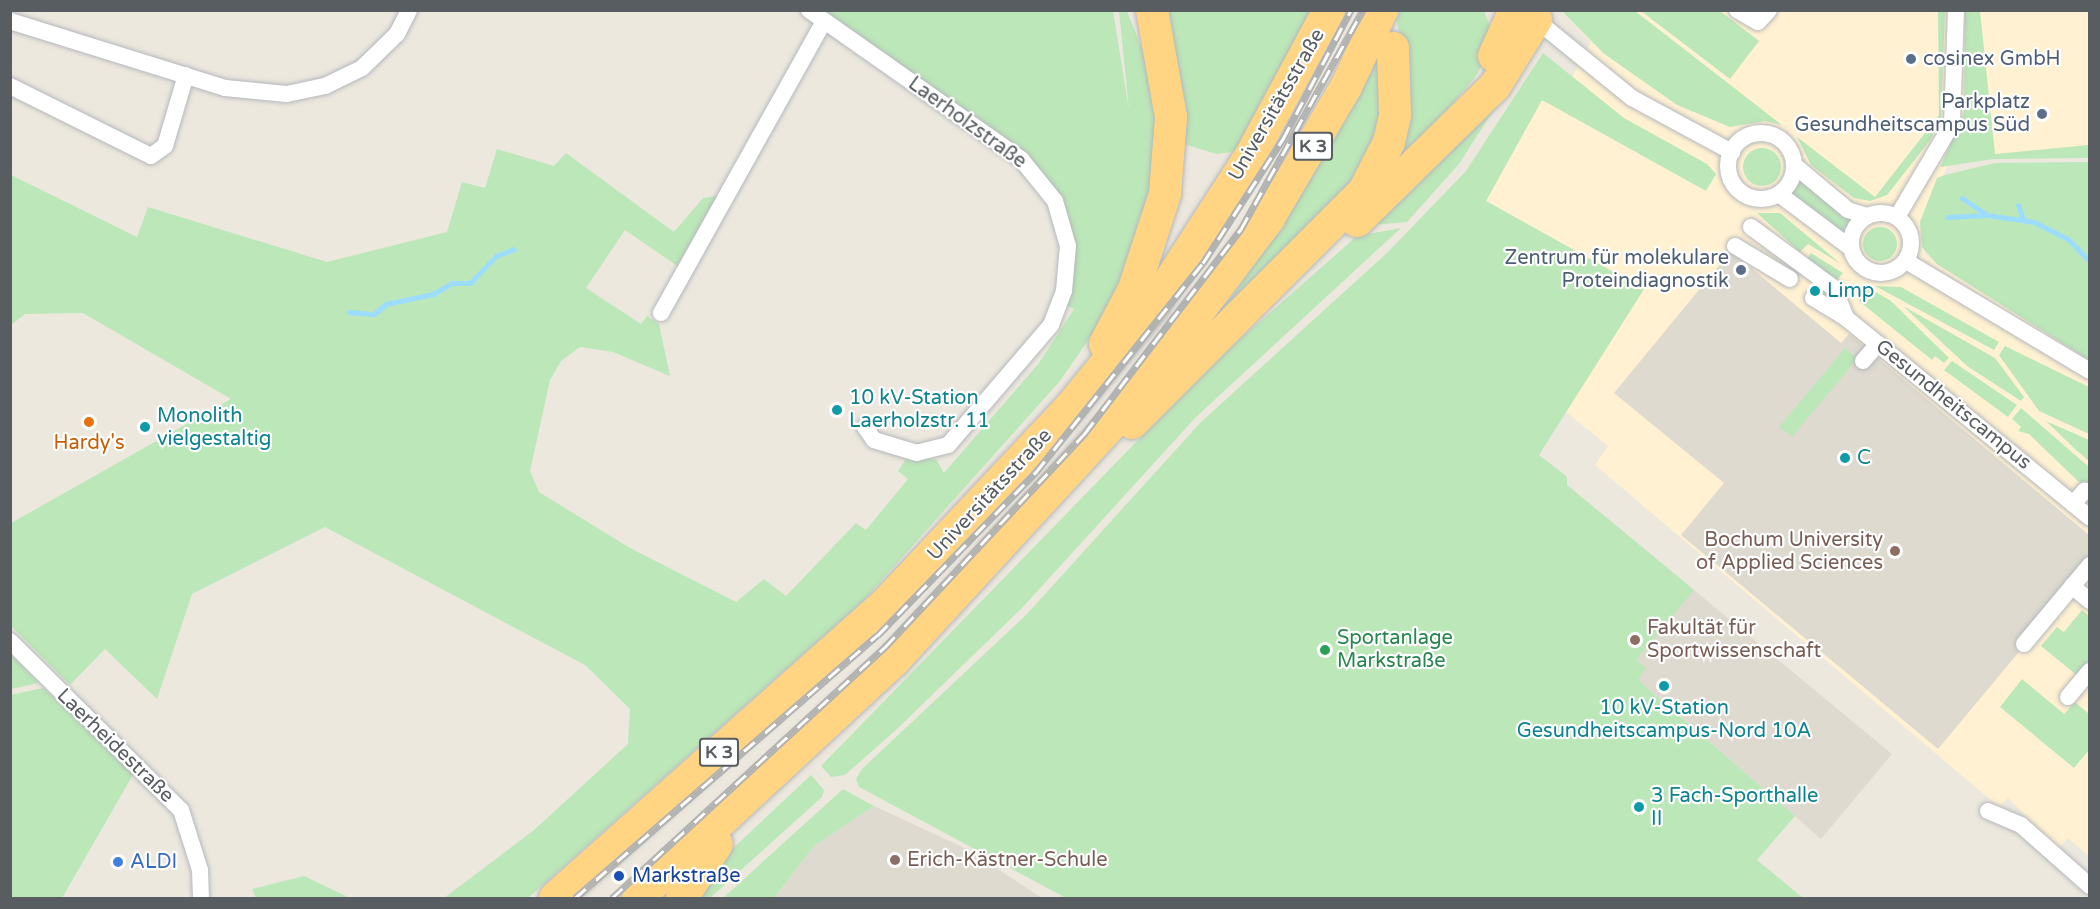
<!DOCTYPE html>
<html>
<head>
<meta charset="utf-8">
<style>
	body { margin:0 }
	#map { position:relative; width:2100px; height:909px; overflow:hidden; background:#ede8de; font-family:"Varela Round",sans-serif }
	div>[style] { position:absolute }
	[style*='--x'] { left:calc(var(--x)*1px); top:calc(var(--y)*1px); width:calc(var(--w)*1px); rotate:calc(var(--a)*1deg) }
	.commercial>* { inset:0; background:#fff1d1 }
	.education>* { inset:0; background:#dfdacf }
	.green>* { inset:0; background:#bce7b8 }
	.round { border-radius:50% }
	.stream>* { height:5px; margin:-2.5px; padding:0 2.5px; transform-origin:2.5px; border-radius:2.5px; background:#9cdcff }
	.roads { filter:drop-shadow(0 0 2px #b5b8bd) drop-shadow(0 0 2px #b5b8bd) }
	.street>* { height:16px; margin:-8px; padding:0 8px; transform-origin:8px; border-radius:8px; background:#fff }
	.street>.ring { margin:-8px; padding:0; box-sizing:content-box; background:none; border:16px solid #fff; border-radius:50% }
	.highway>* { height:32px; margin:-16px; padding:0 16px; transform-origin:16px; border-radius:16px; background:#ffd583 }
	.rail>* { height:7px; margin-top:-3.5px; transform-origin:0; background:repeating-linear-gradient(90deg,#fff 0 14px,#b1b2b2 0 28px); box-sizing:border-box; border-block:2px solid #b1b2b2 }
	.dots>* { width:16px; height:16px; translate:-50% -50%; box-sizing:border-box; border:3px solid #fff; border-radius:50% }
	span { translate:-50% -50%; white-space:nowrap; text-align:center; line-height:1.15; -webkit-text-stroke:4.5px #fff; paint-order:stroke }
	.shield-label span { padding:2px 4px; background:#fff; border:2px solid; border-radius:4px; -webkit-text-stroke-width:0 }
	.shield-label { font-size:18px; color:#585d61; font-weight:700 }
	.service-label { font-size:20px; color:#4e5e75 }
	.left { translate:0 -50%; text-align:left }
	.right { translate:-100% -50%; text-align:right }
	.street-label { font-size:20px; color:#585d61 }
	.culture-label { font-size:20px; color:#0d838f }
	.food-label { font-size:20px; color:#c56008 }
	.education-label { font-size:20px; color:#785e54 }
	.leisure-label { font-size:20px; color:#27864d }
	.shop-label { font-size:20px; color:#366cbe }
	.transit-label { font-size:20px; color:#164399 }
	.frame { position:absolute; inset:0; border:12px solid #585d61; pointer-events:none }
</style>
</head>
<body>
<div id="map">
	<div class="commercial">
		<i style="clip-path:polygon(1562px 11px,2089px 11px,2089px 145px,1951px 159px,1920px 222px,1925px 254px,1937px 264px,2089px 360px,2089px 856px,2068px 838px,2058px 849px,2008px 798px,1999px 807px,1595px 465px,1608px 446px,1566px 412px,1644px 289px,1486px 201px,1542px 100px,1556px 107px,1591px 42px)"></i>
	</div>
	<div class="education">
		<i style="clip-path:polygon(1731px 251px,1841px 343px,1849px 334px,2089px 535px,2089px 568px,1938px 749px,1681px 535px,1724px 483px,1614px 393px)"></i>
		<i style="clip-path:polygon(1546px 460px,1567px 477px,1567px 485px,1892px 754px,1821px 839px,1649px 689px,1625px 725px)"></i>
		<i style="clip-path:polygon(874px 806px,969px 850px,1042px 898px,774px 898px,814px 846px)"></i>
	</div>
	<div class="green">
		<i style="clip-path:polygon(820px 11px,1113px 11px,1129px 110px,1119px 11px,1127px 11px,1149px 66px,1159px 129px,1146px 223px,1107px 313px,1060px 381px,863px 601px,528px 898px,444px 898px,534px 830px,628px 744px,630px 709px,585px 665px,325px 527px,192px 594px,157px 699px,105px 649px,70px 685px,11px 626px,11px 523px,231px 399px,83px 313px,25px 314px,11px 325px,11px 175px,137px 237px,148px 207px,327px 262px,447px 232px,462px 182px,485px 188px,497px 149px,554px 166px,566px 153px,674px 232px,703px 198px,716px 196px,720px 202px,683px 270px,625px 230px,586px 288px,641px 324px,647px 316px,659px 324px,670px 376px,613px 352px,580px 347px,561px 361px,550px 380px,530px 471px,539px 492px,630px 548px,736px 602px,764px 579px,786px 596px,856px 523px,866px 530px,908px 479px,898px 471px,908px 456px,936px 459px,944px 473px,1039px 363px,1074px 309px,1066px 305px,1059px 199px)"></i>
		<i style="clip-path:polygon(1158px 11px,1315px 11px,1239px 151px,1216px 154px,1181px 143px)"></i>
		<i style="clip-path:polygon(1400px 11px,1484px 11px,1495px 40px,1476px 76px,1392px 175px,1410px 91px,1397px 21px)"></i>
		<i style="clip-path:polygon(1562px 11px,1635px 11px,1782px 125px,1765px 121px,1730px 127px,1677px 105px,1603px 53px)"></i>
		<i style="clip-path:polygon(1641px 11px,1720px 11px,1759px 41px,1730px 79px)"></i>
		<i style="clip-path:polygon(1938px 11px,1945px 11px,1941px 117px,1931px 139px,1887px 195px,1870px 201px,1854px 198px,1811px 165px,1797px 137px,1875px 197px,1939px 115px)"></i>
		<i style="clip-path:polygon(1965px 11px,1980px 11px,1995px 154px,2089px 145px,2089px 158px,1994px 159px,1940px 167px,1964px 113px)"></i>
		<i style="clip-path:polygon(1386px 43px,1375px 161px,1222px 311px,1263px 251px)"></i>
		<i style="clip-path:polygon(1543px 53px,1624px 118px,1707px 164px,1716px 174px,1706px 191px,1542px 100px,1486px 201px,1644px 289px,1539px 455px,1567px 477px,1567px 485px,1694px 590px,1636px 660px,1646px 668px,1638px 680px,1795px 816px,1757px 860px,1803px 898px,1066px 898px,859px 787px,856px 779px,862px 769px,1027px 614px,1200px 423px,1388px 252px,1466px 171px)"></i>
		<i style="clip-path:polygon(1512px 81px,1459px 164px,1407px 222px,1373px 225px)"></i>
		<i class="round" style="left:1743px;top:148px;width:38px;height:38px"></i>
		<i style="clip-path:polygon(2089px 162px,2089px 360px,1937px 264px,1922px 247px,1920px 222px,1937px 178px,1945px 175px,1995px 163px)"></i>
		<i style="clip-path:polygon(1799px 181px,1851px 220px,1843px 236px,1789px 195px)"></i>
		<i style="clip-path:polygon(1757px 213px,1780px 213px,1841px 264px,1808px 244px,1800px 252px)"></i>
		<i class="round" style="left:1863px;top:227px;width:34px;height:34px"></i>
		<i style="clip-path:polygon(1401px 228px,1196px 417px,1022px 608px,897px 729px,845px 775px,831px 777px,821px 766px,1213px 363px,1357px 236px)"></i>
		<i style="clip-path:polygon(1811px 253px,1843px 273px,1836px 281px,1807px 259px)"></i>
		<i style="clip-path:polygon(1875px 286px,1901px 287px,1999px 342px,1994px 350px)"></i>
		<i style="clip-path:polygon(1869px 288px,1891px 301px,1949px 358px,1944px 363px,1935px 356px,1932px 360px,1859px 301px)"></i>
		<i style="clip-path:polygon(1903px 306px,1995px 358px,2024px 397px,2021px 401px,1967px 366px)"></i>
		<i style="clip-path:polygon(2005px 346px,2089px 387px,2089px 434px,2039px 411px,1999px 355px)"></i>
		<i style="clip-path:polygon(1845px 348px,1857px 359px,1792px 437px,1779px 427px)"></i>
		<i style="clip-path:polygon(1952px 361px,2017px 405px,2008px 417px,1944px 370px)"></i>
		<i style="clip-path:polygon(2021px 408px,2089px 467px,2089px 484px,2082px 485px,2029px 434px,2018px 431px,2021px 427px,2012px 419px)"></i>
		<i style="clip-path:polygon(2046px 421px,2089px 440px,2089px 461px,2076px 450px)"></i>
		<i style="clip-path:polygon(2082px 610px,2089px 616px,2089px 665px,2079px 677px,2041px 646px,2057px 627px,2064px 632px)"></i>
		<i style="clip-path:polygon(10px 655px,11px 655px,38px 683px,11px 689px)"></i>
		<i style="clip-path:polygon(2022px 679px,2064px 714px,2075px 702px,2089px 714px,2089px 750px,2074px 768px,2000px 707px)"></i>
		<i style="clip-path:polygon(43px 688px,134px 773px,62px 898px,11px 898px,10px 695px)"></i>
		<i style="clip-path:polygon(811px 775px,824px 790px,822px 797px,710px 898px,693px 898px,711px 869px)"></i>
		<i style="clip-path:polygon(843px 789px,874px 806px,814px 846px,774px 898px,723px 898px)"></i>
		<i style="clip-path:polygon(304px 876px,350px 898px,256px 898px,252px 889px)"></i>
	</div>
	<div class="stream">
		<i style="--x:1962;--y:198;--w:30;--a:34"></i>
		<i style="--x:2018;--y:205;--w:15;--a:70"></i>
		<i style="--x:1948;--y:217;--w:39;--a:-3"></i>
		<i style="--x:1987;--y:215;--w:48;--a:8.5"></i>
		<i style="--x:2034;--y:222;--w:38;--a:27"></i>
		<i style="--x:2068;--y:239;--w:32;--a:46"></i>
		<i style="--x:349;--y:312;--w:25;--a:5"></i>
		<i style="--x:374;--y:314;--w:16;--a:-40"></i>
		<i style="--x:386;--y:304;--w:48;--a:-12"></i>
		<i style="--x:433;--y:294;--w:22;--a:-30"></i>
		<i style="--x:452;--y:283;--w:18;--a:0"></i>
		<i style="--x:470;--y:283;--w:37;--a:-46"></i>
		<i style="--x:496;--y:256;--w:19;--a:-21"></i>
	</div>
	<div class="roads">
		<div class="street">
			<i style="--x:809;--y:10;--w:259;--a:35.1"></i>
			<i style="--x:1021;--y:159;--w:54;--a:51"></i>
			<i style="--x:1055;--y:201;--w:47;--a:73.9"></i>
			<i style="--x:1068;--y:246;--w:45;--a:95.1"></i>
			<i style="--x:1064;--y:291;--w:36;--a:111"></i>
			<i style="--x:1051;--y:325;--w:158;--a:130.6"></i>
			<i style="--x:948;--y:445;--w:32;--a:166"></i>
			<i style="--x:917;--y:453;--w:45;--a:-163.2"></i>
			<i style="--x:874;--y:440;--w:16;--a:-125"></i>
			<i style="--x:1737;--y:10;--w:24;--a:30"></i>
			<i style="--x:1758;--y:22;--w:16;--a:-47"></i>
			<i style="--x:1539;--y:14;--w:7;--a:117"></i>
			<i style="--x:1536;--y:20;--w:124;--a:39.1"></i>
			<i style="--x:1632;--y:98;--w:114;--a:28.4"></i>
			<i style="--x:10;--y:21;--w:225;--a:17.3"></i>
			<i style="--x:225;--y:88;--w:62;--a:5.5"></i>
			<i style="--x:287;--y:94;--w:39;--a:-12"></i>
			<i style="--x:325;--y:86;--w:41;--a:-25.9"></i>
			<i style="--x:362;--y:68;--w:49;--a:-44.2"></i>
			<i style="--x:397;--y:34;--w:27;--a:-63"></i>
			<i style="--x:10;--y:86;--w:157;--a:26.4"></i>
			<i style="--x:151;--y:156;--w:17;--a:-36"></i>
			<i style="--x:165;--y:146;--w:74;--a:-73.5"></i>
			<i class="ring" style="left:1728px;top:133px;width:50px;height:50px"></i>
			<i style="--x:1794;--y:165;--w:70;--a:39.8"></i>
			<i style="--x:1848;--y:210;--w:20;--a:18"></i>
			<i style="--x:1779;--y:194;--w:90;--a:36.9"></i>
			<i class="ring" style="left:1851px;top:213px;width:44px;height:44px"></i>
			<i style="--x:1897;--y:217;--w:108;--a:-59.4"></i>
			<i style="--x:1952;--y:124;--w:114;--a:-88"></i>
			<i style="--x:1751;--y:227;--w:103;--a:36.3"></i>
			<i style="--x:1834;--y:288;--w:32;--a:68"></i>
			<i style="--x:1735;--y:246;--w:64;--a:31"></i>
			<i style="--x:1906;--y:261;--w:214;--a:30.9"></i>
			<i style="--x:1813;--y:298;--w:39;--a:31"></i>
			<i style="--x:1846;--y:318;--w:315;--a:39.3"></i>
			<i style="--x:661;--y:313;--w:334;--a:-60.8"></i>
			<i style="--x:1863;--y:361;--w:23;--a:-49"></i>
			<i style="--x:2073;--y:504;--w:18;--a:-49"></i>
			<i style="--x:2072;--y:586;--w:23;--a:40"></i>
			<i style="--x:10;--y:641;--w:240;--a:44.7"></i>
			<i style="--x:181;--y:810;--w:63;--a:72.4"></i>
			<i style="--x:200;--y:870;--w:28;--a:88"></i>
			<i style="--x:2024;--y:644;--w:103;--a:-50.1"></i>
			<i style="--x:2068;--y:697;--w:34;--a:-50"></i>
			<i style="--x:1988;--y:811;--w:36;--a:23"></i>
			<i style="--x:2021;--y:825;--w:92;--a:41.5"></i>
		</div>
		<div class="highway">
			<i style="--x:1494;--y:56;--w:51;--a:-65.5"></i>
			<i style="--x:1357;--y:221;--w:193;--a:-44.4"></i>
			<i style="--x:1495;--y:86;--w:78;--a:-58.2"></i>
			<i style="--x:1105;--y:344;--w:62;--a:-62.2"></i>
			<i style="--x:1134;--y:289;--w:100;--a:-71.9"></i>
			<i style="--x:1165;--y:194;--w:77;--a:-85.5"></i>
			<i style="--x:1171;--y:117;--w:109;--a:-100.1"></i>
			<i style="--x:1132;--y:423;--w:328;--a:-45"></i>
			<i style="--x:1364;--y:191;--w:55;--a:-63"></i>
			<i style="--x:1389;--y:142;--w:28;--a:-77"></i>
			<i style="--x:1395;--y:115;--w:67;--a:-91.7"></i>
			<i style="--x:555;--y:898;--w:441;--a:-41.7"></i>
			<i style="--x:884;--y:605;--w:268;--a:-46.7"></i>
			<i style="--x:1068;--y:410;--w:136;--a:-50.7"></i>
			<i style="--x:1154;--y:305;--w:179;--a:-57.1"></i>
			<i style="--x:1251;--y:155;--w:165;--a:-61.7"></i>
			<i style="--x:638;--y:898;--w:349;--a:-42.8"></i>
			<i style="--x:894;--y:661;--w:335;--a:-47.4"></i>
			<i style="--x:1121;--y:414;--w:246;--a:-52.9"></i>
			<i style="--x:1269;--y:218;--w:152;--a:-59.6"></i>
			<i style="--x:1346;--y:87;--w:85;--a:-64.9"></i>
			<i style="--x:682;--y:898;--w:64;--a:-57.1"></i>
		</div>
	</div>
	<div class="rail">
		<i style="--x:575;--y:898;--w:401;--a:-41"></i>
		<i style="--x:878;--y:635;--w:227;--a:-45.9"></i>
		<i style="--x:1036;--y:472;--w:268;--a:-51.4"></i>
		<i style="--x:1203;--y:263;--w:148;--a:-57.2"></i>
		<i style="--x:1283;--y:139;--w:146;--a:-62.2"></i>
		<i style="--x:612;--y:898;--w:371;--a:-42.6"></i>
		<i style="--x:885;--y:647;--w:293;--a:-46.9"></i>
		<i style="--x:1085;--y:433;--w:257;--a:-52.6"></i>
		<i style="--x:1241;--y:229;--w:251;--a:-60.9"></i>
	</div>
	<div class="dots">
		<i style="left:1911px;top:59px;background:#5c6f8a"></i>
		<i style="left:2042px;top:114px;background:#5c6f8a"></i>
		<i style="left:1741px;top:270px;background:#5c6f8a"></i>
		<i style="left:1815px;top:291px;background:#0f9aa8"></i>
		<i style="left:837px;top:410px;background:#0f9aa8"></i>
		<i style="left:89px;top:422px;background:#e8710a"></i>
		<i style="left:145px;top:427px;background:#0f9aa8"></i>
		<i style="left:1845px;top:458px;background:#0f9aa8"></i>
		<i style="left:1895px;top:551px;background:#8d6e63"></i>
		<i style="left:1635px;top:640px;background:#8d6e63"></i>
		<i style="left:1325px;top:650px;background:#2e9e5b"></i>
		<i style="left:1664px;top:686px;background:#0f9aa8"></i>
		<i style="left:1639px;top:807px;background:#0f9aa8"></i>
		<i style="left:895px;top:860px;background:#8d6e63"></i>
		<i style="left:118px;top:862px;background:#3f7fe0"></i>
		<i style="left:619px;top:876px;background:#1a4fb4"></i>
	</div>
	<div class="shield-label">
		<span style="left:1313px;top:146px">K 3</span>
		<span style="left:719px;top:752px">K 3</span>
	</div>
	<div class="service-label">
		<span class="left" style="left:1923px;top:59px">cosinex GmbH</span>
		<span class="right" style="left:2030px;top:114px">Parkplatz<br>Gesundheitscampus Süd</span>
		<span class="right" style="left:1729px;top:270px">Zentrum für molekulare<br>Proteindiagnostik</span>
	</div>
	<div class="street-label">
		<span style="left:1277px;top:105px;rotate:-60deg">Universitätsstraße</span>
		<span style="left:967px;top:123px;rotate:36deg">Laerholzstraße</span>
		<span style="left:1953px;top:405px;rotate:39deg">Gesundheitscampus</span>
		<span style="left:990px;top:495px;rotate:-47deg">Universitätsstraße</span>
		<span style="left:115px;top:746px;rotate:44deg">Laerheidestraße</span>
	</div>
	<div class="culture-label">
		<span class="left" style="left:1827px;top:291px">Limp</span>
		<span class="left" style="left:849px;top:410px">10 kV-Station<br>Laerholzstr. 11</span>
		<span class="left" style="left:157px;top:428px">Monolith<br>vielgestaltig</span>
		<span class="left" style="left:1857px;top:458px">C</span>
		<span style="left:1664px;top:720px">10 kV-Station<br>Gesundheitscampus-Nord 10A</span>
		<span class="left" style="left:1651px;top:808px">3 Fach-Sporthalle<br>II</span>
	</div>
	<div class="food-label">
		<span style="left:89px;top:443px">Hardy's</span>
	</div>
	<div class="education-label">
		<span class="right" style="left:1883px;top:552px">Bochum University<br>of Applied Sciences</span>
		<span class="left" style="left:1647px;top:640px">Fakultät für<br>Sportwissenschaft</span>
		<span class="left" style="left:907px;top:860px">Erich-Kästner-Schule</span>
	</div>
	<div class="leisure-label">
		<span class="left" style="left:1337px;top:650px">Sportanlage<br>Markstraße</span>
	</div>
	<div class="shop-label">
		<span class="left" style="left:130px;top:862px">ALDI</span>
	</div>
	<div class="transit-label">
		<span class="left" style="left:632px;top:876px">Markstraße</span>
	</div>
	<div class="frame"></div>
</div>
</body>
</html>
